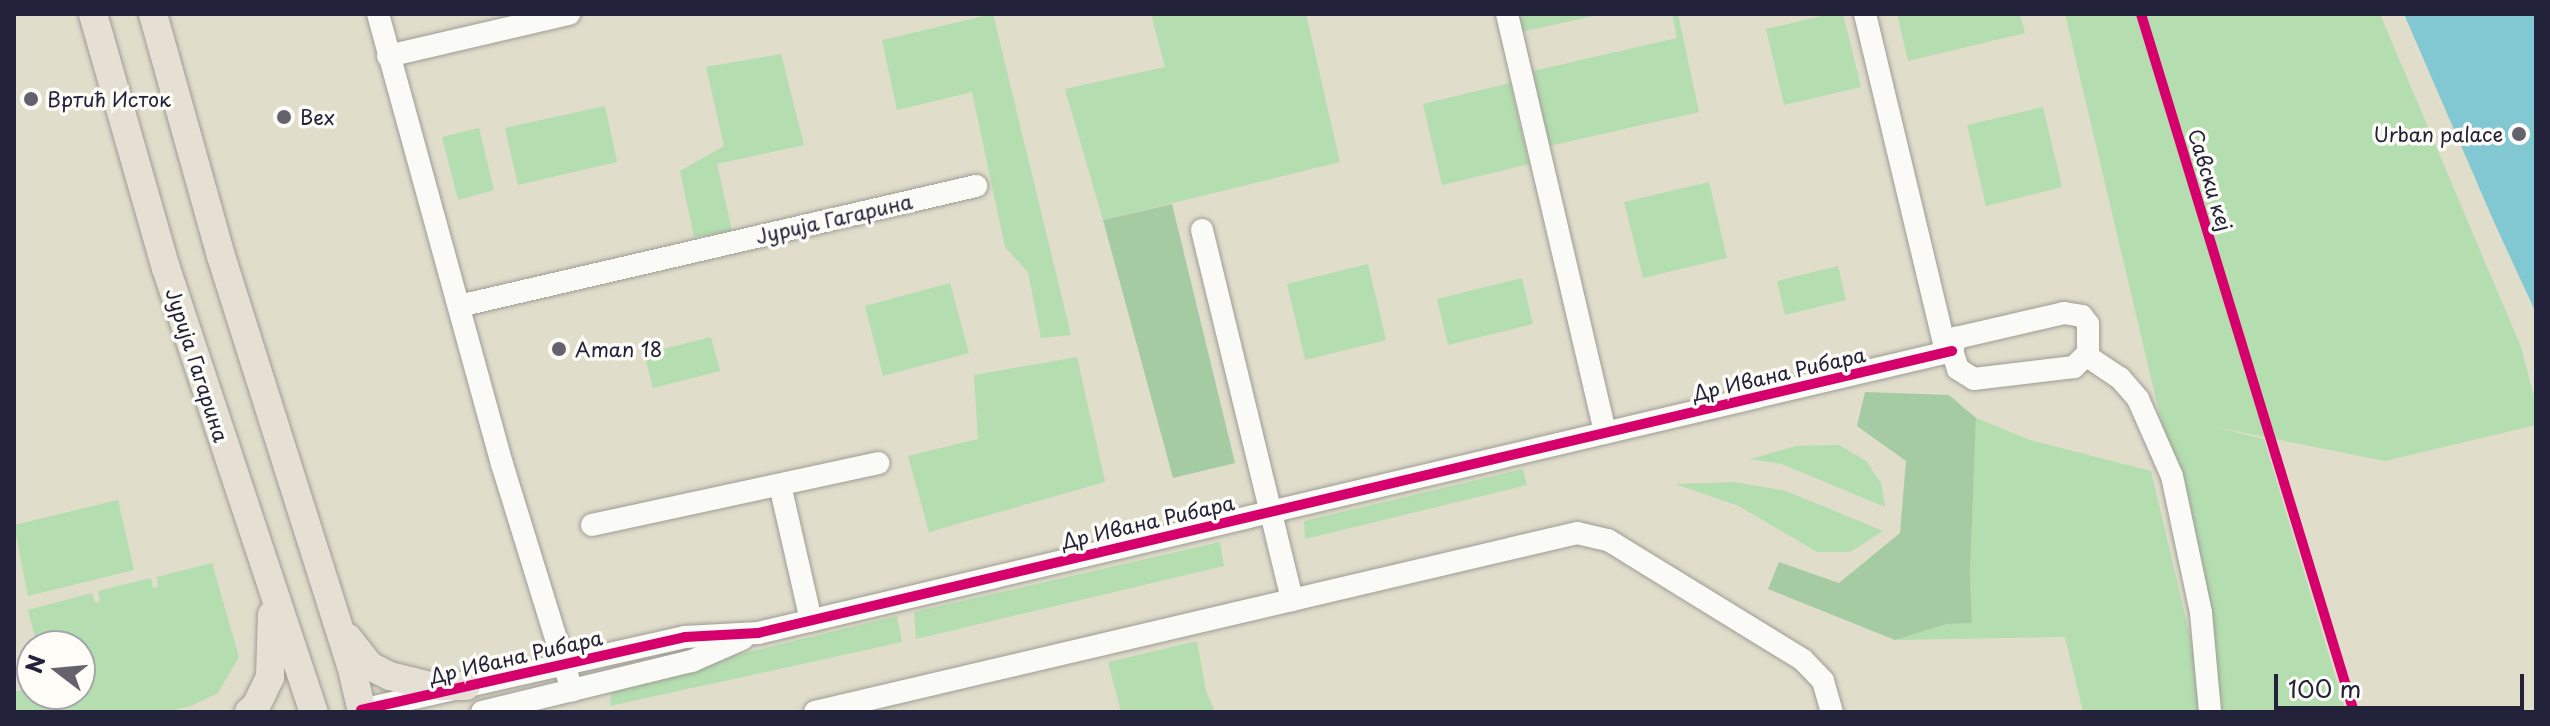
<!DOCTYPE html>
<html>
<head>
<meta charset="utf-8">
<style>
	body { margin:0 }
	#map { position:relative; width:2550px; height:726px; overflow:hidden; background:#e0ddcb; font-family:"Playpen Sans",sans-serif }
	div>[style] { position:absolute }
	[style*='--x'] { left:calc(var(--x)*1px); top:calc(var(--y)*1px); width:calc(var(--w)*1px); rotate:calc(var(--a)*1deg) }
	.green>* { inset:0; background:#b4ddb0 }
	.forest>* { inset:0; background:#a5cba3 }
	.water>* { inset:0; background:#82c8d3 }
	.roads { filter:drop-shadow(0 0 2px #9e9c95) drop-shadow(0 0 2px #9e9c95) }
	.minor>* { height:22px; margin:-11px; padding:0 11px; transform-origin:11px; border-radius:11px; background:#fafaf7 }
	.major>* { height:28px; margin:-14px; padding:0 14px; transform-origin:14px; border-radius:14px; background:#e6e0d4 }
	.cycleway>* { height:10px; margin:-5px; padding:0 5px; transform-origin:5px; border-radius:5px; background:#d6006c }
	.dots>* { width:22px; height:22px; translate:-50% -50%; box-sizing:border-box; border:4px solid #fdfcf7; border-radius:50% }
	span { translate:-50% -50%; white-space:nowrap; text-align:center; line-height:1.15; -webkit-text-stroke:7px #fdfcf7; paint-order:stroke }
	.poi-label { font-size:20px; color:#22223b }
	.left { translate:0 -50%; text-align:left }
	.right { translate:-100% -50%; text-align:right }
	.street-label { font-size:20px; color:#22223b }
	.frame { position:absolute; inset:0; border:16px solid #22223b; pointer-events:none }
	.north { position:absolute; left:16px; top:630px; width:80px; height:80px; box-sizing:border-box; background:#fdfcf7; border:2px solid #a5a5ac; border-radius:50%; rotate:286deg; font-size:22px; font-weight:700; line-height:32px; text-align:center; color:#22223b }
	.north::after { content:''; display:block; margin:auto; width:28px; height:36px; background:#64636d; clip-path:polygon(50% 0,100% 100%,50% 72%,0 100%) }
	.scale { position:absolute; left:2274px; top:674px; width:250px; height:36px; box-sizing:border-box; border:4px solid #22223b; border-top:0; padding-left:10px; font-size:24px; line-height:28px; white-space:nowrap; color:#22223b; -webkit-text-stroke:6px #fdfcf7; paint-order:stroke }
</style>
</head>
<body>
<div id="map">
	<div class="green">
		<i style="clip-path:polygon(993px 14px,1071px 335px,1041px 338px,1028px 272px,1005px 247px,972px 92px,897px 110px,882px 40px)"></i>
		<i style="clip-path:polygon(1151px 14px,1306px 14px,1340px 162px,1103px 220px,1065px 89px,1165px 67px)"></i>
		<i style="clip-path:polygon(1530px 14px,1602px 14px,1522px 32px,1519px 17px)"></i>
		<i style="clip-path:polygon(1672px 14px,1678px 14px,1699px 112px,1549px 146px,1533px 71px,1677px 38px)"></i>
		<i style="clip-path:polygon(1830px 14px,1843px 14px,1861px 87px,1784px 105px,1766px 29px)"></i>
		<i style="clip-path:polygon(1897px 14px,2020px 14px,2025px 33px,1908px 61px)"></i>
		<i style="clip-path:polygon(2065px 14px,2380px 14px,2521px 347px,2536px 404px,2536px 425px,2385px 461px,2210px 426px,2264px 439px,2346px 712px,2223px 712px,2194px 531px,2160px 416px)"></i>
		<i style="clip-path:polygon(781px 54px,804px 145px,717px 164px,732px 231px,694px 237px,680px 171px,724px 146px,706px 67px)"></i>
		<i style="clip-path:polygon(1510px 83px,1529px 164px,1442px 185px,1423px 104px)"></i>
		<i style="clip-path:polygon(605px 106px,617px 162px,518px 185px,505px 128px)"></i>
		<i style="clip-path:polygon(2043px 107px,2062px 187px,1986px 206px,1967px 125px)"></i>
		<i style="clip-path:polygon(479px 128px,494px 190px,458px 200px,442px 137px)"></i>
		<i style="clip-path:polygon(1709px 182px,1727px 258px,1643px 278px,1624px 202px)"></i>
		<i style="clip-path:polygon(1368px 264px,1386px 340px,1305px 360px,1287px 284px)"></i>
		<i style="clip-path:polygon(1838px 266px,1846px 300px,1785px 315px,1777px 281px)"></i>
		<i style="clip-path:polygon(1522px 278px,1533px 324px,1448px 345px,1437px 299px)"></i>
		<i style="clip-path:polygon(950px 283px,969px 353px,883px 376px,865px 306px)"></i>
		<i style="clip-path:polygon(711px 337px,720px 371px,653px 388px,644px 354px)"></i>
		<i style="clip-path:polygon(1077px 357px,1105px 482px,929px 532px,908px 456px,978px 439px,974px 375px)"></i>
		<i style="clip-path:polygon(1976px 418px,2030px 440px,2151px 471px,2208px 712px,2083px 712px,2065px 637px,1895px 640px,1947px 624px,1972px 623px,1970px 574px)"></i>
		<i style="clip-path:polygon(1839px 445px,1866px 461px,1881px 483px,1885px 507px,1782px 464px,1750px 459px,1796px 446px)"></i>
		<i style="clip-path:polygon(1523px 469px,1527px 485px,1305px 539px,1304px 521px)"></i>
		<i style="clip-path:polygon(1734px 482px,1786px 491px,1883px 531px,1850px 552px,1817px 552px,1739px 506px,1675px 484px)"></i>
		<i style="clip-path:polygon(118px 500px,134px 570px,28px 596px,14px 525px)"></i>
		<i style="clip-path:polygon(1220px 542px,1224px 566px,916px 639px,914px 612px)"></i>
		<i style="clip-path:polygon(212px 563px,239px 657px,218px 693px,191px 706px,165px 712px,14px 712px,14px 692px,32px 688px,32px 694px,80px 694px,80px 646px,37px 646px,28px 610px,92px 593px,95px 603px,100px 602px,98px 591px,151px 578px,153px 588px,158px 587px,157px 577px)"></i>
		<i style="clip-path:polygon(897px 616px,902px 642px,610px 706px,612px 685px)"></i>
		<i style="clip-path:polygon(1197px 641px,1206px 691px,1215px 712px,1121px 712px,1108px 662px)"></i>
	</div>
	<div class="forest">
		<i style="clip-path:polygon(1172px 204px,1235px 463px,1173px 478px,1103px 220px)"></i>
		<i style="clip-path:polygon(1865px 392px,1949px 395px,1976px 418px,1970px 574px,1972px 623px,1947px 624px,1895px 640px,1768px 589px,1779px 562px,1839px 583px,1900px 533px,1906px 461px,1857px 426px)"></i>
	</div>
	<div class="water">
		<i style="clip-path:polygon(2404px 14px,2536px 14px,2536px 313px,2494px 222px)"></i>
	</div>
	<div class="roads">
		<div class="minor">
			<i style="--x:378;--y:14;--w:467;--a:74.6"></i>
			<i style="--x:502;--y:464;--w:237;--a:72.8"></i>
			<i style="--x:1507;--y:14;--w:430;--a:76.8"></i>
			<i style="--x:1865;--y:14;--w:348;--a:76.5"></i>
			<i style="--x:388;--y:56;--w:186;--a:-13.1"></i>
			<i style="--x:1202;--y:230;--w:381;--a:76.3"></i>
			<i style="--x:459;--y:306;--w:531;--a:-13.07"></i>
			<i style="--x:2064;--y:313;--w:18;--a:9"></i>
			<i style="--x:2082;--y:316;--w:10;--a:53"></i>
			<i style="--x:2088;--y:324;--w:29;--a:90"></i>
			<i style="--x:2088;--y:353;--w:20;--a:135"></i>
			<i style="--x:2074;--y:367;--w:101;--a:173.2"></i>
			<i style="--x:1974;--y:379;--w:19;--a:-148"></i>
			<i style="--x:1958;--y:369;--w:19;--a:-108"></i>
			<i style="--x:1952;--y:351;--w:14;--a:-73"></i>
			<i style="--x:1956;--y:338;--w:111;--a:-13"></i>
			<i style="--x:2087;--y:356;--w:40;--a:34"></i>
			<i style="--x:2120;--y:378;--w:28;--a:49"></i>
			<i style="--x:2138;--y:399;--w:84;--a:66.2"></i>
			<i style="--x:2172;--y:476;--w:140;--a:78"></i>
			<i style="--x:2201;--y:613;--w:99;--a:84.8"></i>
			<i style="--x:780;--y:485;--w:139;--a:77.1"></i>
			<i style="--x:592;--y:525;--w:293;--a:-12.2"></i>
			<i style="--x:361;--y:710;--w:332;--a:-12.7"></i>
			<i style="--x:685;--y:637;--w:73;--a:-3.1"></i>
			<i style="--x:758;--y:633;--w:1227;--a:-13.29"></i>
			<i style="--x:482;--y:712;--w:216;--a:-13.7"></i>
			<i style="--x:692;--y:661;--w:55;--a:-23.7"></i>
			<i style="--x:815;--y:712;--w:783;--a:-13.22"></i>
			<i style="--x:1577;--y:533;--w:32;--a:13"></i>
			<i style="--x:1608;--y:540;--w:229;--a:31.6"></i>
			<i style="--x:1803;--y:660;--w:29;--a:46"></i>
			<i style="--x:1823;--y:681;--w:32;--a:74"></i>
		</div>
		<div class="major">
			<i style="--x:93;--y:14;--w:264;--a:74"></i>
			<i style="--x:166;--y:268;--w:468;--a:71.6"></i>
			<i style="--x:153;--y:14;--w:251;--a:74.3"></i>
			<i style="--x:221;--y:256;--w:437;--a:72.4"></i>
			<i style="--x:353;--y:673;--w:40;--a:77"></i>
			<i style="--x:348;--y:638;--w:36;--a:52"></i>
			<i style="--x:370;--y:666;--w:22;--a:27"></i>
			<i style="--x:390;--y:676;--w:41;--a:14"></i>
			<i style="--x:430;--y:686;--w:36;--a:0"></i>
			<i style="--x:249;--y:712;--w:9;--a:-41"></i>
			<i style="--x:256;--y:706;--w:32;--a:-64"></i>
			<i style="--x:270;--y:677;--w:62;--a:-88.2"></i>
		</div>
	</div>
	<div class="cycleway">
		<i style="--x:2141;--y:14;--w:730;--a:73.03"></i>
		<i style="--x:361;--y:710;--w:332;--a:-12.7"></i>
		<i style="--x:685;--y:637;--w:73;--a:-3.1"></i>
		<i style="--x:758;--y:633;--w:1227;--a:-13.29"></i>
	</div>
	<div class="dots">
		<i style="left:31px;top:99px;background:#64636d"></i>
		<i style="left:284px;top:117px;background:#64636d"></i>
		<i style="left:2519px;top:134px;background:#64636d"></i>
		<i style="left:559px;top:349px;background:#64636d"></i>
	</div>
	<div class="poi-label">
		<span class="left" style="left:47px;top:99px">Вртић Исток</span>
		<span class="left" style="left:300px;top:117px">Bex</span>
		<span class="right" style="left:2503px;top:134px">Urban palace</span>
		<span class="left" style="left:575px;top:349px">Aman 18</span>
	</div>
	<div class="street-label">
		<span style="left:2210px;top:180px;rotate:73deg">Савски кеј</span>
		<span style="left:834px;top:219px;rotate:-13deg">Јурија Гагарина</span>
		<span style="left:197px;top:365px;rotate:72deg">Јурија Гагарина</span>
		<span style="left:1779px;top:374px;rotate:-13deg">Др Ивана Рибара</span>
		<span style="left:1148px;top:522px;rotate:-13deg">Др Ивана Рибара</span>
		<span style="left:516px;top:657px;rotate:-13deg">Др Ивана Рибара</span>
	</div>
	<div class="frame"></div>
	<div class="north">N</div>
	<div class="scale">100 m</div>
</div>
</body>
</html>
